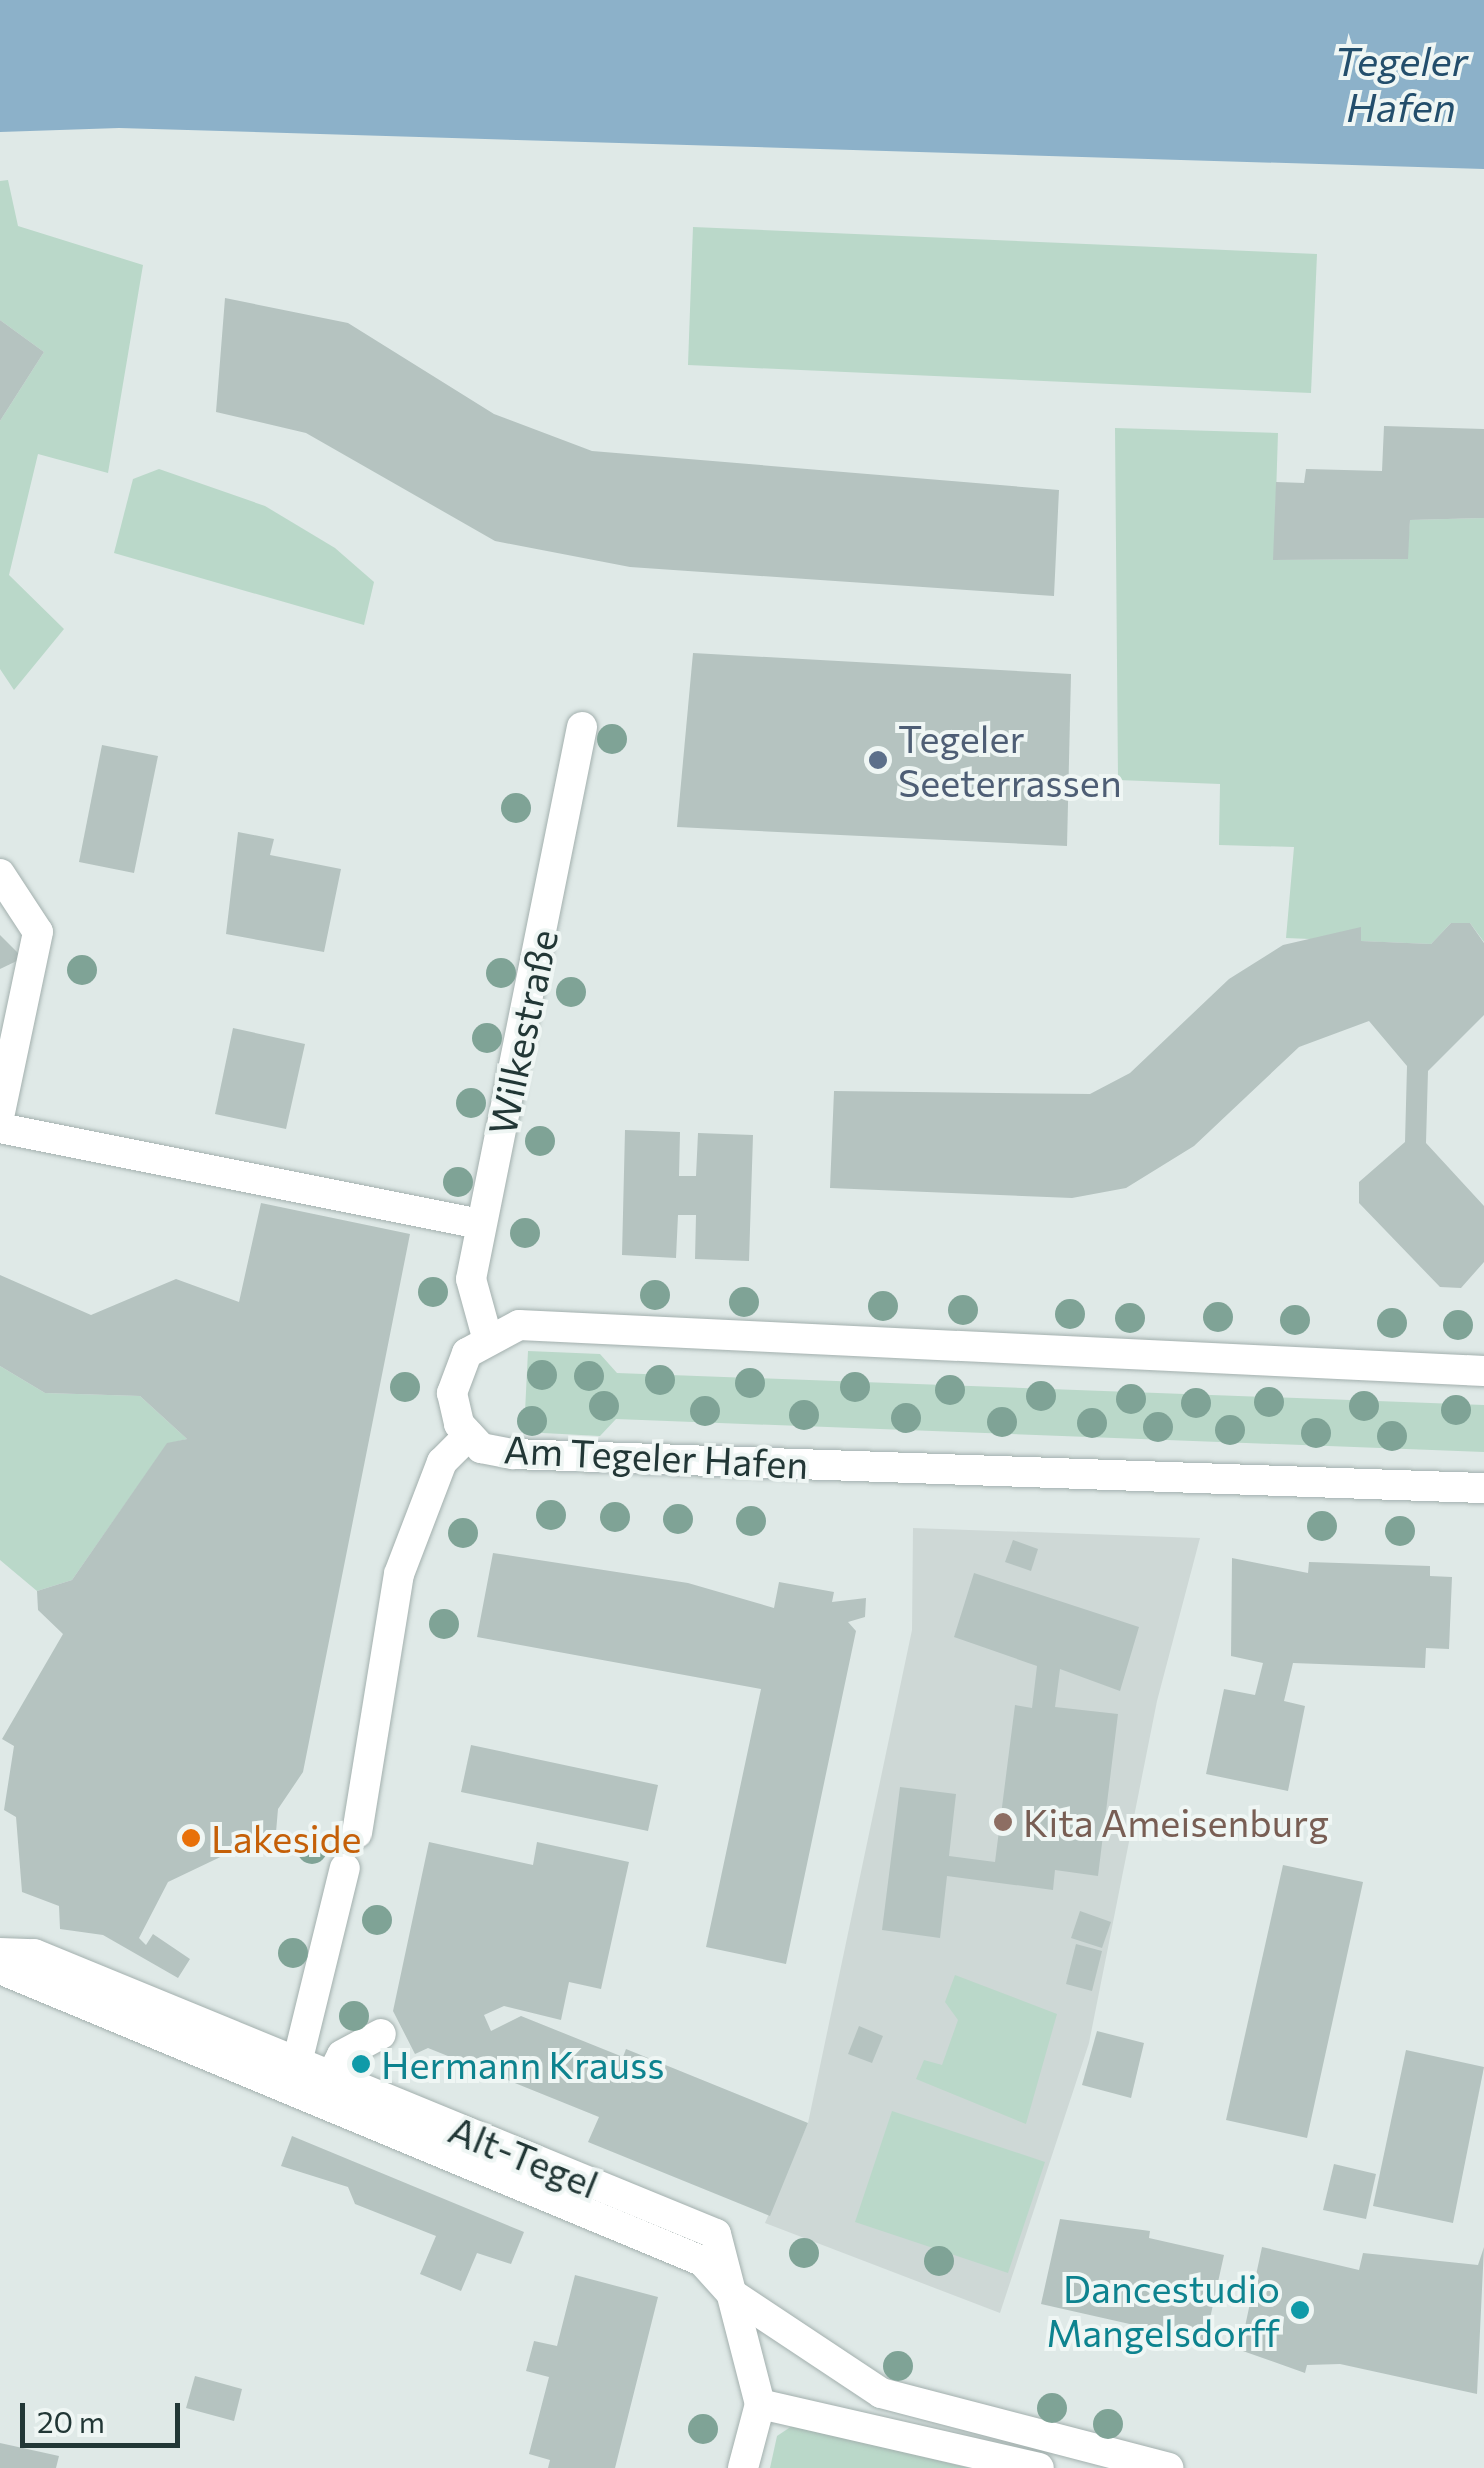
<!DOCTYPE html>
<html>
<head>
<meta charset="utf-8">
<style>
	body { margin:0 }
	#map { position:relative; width:1484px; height:2468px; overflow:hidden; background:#dfe9e7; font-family:Commissioner,sans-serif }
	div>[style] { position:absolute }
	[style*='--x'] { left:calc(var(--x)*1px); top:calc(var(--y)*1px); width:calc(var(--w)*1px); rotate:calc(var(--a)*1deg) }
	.built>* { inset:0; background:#ced8d6 }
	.green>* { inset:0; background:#bad8c9 }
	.water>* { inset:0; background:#8cb1c9 }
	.building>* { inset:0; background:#b5c3c0 }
	.roads { filter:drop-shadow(0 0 2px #a3b0ae) drop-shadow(0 0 2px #a3b0ae) }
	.minor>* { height:30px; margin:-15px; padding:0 15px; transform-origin:15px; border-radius:15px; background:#fff }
	.trees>* { width:30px; height:30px; margin:-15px; border-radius:50%; background:#7fa396 }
	.dots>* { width:28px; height:28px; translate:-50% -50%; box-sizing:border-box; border:5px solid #eff6f4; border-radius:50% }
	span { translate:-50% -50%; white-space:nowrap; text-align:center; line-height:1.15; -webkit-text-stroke:8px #eff6f4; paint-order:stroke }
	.service-label { font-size:38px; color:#4e5e75 }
	.left { translate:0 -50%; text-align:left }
	.street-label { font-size:38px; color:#223736 }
	.education-label { font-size:38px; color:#785e54 }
	.food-label { font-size:38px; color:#c56008 }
	.culture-label { font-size:38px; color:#0d838f }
	.right { translate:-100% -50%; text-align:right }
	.water-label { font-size:40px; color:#234e6c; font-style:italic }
	.scale { position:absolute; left:20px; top:2403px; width:160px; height:45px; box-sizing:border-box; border:5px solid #223736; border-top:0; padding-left:12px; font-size:30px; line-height:35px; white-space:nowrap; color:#223736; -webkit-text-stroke:8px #eff6f4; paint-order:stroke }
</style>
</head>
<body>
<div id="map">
	<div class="built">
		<i style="clip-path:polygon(913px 1528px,1200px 1538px,1157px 1701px,1089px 2043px,1000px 2313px,765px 2223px,808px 2123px,912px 1630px)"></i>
	</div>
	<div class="green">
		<i style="clip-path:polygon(8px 180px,18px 226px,143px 265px,108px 473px,38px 454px,9px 575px,64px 629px,14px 690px,0 669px,0 421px,44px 352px,0 320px,0 181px)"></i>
		<i style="clip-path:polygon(693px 227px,1317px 254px,1311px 393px,688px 365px)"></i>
		<i style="clip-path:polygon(1115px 428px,1278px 433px,1274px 560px,1407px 559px,1410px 520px,1484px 518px,1484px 942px,1470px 923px,1451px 923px,1431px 944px,1286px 938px,1294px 847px,1219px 845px,1220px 784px,1118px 780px)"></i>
		<i style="clip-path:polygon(159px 469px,265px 506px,335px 548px,374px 582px,364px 625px,114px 553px,133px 479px)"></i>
		<i style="clip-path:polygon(528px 1351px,600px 1354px,617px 1373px,1484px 1405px,1484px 1452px,616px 1419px,600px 1436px,524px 1432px)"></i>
		<i style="clip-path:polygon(0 1366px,45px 1393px,140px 1396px,187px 1439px,167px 1444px,72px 1580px,37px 1591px,0 1560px)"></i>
		<i style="clip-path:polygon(955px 1975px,1057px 2014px,1026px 2124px,916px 2079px,924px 2060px,942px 2065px,958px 2020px,945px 2002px)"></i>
		<i style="clip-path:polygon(892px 2111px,1045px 2162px,1008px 2273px,855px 2222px)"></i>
		<i style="clip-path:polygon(792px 2426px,799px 2427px,969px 2468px,770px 2468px,777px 2436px)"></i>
	</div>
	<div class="water">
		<i style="clip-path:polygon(0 0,1484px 0,1484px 169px,119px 128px,0 132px)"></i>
	</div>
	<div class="building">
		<i style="clip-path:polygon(225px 298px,348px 323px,494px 414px,592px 451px,1059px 490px,1054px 596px,630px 567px,495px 541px,306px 433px,216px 412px)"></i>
		<i style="clip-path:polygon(0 320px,44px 352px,0 421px)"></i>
		<i style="clip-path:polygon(1384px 426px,1484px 429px,1484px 518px,1410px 520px,1408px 559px,1273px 560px,1276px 482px,1304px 483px,1306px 469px,1382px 471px)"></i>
		<i style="clip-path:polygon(693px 653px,1071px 674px,1067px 846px,677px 827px)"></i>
		<i style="clip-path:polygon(102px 745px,158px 756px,134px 873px,79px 862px)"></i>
		<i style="clip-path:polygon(238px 832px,274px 839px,270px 855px,341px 869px,324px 952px,226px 934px)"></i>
		<i style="clip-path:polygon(1451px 923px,1470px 923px,1484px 943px,1484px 1015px,1428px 1071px,1426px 1143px,1484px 1206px,1484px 1262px,1461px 1288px,1440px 1287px,1359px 1203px,1359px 1182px,1405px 1142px,1407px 1066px,1369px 1021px,1299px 1047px,1194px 1146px,1126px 1188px,1072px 1198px,830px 1188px,834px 1091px,1090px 1094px,1130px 1073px,1229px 979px,1283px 945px,1361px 927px,1361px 941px,1431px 944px)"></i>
		<i style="clip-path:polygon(0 935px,23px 958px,0 969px)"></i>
		<i style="clip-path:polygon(233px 1028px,305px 1044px,286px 1129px,215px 1114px)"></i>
		<i style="clip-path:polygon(625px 1130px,680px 1132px,679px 1176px,696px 1176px,698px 1133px,753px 1135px,749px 1261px,695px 1259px,696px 1215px,678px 1215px,676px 1258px,622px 1255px)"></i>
		<i style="clip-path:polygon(261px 1203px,410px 1234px,303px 1772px,278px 1809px,275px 1844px,256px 1840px,168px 1882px,139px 1938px,146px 1945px,153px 1934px,190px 1959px,178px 1978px,103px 1935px,60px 1929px,59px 1906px,22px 1892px,16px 1817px,4px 1810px,14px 1746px,2px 1739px,63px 1634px,38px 1610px,37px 1591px,72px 1580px,167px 1443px,187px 1439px,140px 1396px,45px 1393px,0 1366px,0 1275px,91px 1315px,176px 1279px,239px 1302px)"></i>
		<i style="clip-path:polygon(1013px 1540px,1038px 1549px,1031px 1571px,1005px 1562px)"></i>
		<i style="clip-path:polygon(493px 1553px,688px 1583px,774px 1608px,779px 1582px,834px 1592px,832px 1602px,866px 1598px,865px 1617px,848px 1622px,856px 1631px,786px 1964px,706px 1947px,761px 1689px,477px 1637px)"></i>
		<i style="clip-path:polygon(1232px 1558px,1308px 1573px,1309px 1562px,1430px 1566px,1430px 1576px,1452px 1577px,1449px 1649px,1426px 1648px,1425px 1668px,1293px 1663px,1284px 1701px,1305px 1706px,1288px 1791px,1206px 1774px,1224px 1689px,1255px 1695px,1263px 1663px,1231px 1656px)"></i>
		<i style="clip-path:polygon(974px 1573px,1139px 1627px,1120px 1691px,1060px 1669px,1055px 1707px,1118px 1714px,1098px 1876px,1055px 1870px,1053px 1890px,947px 1876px,940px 1938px,882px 1930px,900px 1787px,956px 1794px,949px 1856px,995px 1862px,1015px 1705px,1032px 1708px,1037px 1666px,954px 1637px)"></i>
		<i style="clip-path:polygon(471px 1745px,658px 1785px,648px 1831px,461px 1792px)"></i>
		<i style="clip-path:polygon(429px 1842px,533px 1865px,537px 1842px,629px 1862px,601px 1989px,569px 1982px,561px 2020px,504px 2006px,484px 2015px,491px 2031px,521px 2016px,623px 2057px,626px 2049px,808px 2123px,770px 2216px,588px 2142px,599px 2117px,428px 2048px,415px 2054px,393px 2011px)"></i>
		<i style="clip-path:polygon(1283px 1865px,1363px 1882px,1307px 2138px,1226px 2120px)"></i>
		<i style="clip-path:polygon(1080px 1911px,1111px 1922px,1102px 1948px,1071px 1938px)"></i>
		<i style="clip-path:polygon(1076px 1944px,1102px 1951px,1092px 1991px,1066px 1984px)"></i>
		<i style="clip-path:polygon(859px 2026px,883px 2036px,872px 2063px,848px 2054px)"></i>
		<i style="clip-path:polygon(1097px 2031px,1144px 2043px,1131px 2098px,1082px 2085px)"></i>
		<i style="clip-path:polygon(1406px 2050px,1484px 2067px,1453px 2223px,1373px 2206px)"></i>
		<i style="clip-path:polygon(292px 2136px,524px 2232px,511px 2264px,477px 2253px,461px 2291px,420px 2274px,436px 2236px,355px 2204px,348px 2187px,281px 2166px)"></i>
		<i style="clip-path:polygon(1334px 2164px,1376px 2174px,1366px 2219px,1323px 2210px)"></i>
		<i style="clip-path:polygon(1060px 2219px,1150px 2231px,1149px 2238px,1224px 2255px,1205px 2341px,1041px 2304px)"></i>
		<i style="clip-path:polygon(1262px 2247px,1359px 2270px,1363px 2253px,1478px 2265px,1484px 2247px,1477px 2394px,1340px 2364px,1307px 2365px,1305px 2373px,1240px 2350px)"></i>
		<i style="clip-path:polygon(575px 2275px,658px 2297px,615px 2468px,548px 2468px,550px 2460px,529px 2454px,549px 2377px,526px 2371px,534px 2341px,557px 2346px)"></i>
		<i style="clip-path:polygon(195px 2376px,242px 2389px,234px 2421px,186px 2408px)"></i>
		<i style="clip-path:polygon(0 2443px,59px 2456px,56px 2468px,0 2468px)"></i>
	</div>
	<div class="roads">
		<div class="minor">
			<i style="--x:0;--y:874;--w:69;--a:56.8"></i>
			<i style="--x:38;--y:932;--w:184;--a:101.9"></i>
			<i style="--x:0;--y:1128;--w:491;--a:11.3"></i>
			<i style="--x:487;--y:1337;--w:60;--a:-105.4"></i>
			<i style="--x:471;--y:1279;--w:563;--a:-78.63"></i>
			<i style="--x:1484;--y:1371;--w:966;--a:-177.27"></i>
			<i style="--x:519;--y:1325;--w:59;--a:151.7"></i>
			<i style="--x:467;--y:1353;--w:43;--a:110.6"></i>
			<i style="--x:452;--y:1393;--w:32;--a:77"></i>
			<i style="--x:459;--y:1424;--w:33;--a:47"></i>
			<i style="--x:481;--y:1448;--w:33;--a:11"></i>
			<i style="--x:513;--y:1454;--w:972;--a:2.01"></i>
			<i style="--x:357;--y:1833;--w:262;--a:-80.8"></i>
			<i style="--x:399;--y:1574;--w:120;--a:-69"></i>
			<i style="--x:442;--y:1462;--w:38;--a:-45"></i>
			<i style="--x:0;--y:1953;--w:34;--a:2"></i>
			<i style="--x:34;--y:1954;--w:737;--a:22.32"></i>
			<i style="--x:716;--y:2234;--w:176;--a:75.5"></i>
			<i style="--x:760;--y:2404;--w:66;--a:104.9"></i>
			<i style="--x:0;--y:1969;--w:760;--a:22.59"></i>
			<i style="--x:702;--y:2261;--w:45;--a:47.7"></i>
			<i style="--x:732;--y:2294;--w:179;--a:33.6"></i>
			<i style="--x:881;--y:2393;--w:297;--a:14.6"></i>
			<i style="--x:293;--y:2079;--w:217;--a:-76.2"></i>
			<i style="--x:323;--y:2093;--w:42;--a:-63.4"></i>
			<i style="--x:342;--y:2055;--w:44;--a:-28.3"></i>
			<i style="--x:760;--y:2404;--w:286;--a:12.9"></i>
		</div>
	</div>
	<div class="trees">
		<i style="left:612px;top:739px"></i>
		<i style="left:516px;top:808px"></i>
		<i style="left:82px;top:970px"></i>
		<i style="left:501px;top:973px"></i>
		<i style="left:571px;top:992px"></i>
		<i style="left:487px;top:1038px"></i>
		<i style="left:471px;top:1103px"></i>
		<i style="left:540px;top:1141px"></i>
		<i style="left:458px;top:1182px"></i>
		<i style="left:525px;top:1233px"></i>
		<i style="left:433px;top:1292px"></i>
		<i style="left:655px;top:1295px"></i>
		<i style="left:744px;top:1302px"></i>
		<i style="left:883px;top:1306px"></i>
		<i style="left:963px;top:1310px"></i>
		<i style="left:1070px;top:1314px"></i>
		<i style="left:1218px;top:1317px"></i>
		<i style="left:1130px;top:1318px"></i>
		<i style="left:1295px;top:1320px"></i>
		<i style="left:1392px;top:1323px"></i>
		<i style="left:1458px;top:1325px"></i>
		<i style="left:542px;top:1375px"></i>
		<i style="left:589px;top:1376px"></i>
		<i style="left:660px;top:1380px"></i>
		<i style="left:750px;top:1383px"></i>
		<i style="left:405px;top:1387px"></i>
		<i style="left:855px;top:1387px"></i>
		<i style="left:950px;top:1390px"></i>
		<i style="left:1041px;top:1396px"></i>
		<i style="left:1131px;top:1399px"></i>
		<i style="left:1269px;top:1402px"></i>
		<i style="left:1196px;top:1403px"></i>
		<i style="left:604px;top:1406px"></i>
		<i style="left:1364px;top:1406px"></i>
		<i style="left:1456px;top:1410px"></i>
		<i style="left:705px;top:1411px"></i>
		<i style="left:804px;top:1415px"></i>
		<i style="left:906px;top:1418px"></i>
		<i style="left:532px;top:1421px"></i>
		<i style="left:1002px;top:1422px"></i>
		<i style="left:1092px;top:1423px"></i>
		<i style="left:1158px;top:1427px"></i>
		<i style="left:1230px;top:1430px"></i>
		<i style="left:1316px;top:1433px"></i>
		<i style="left:1392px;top:1436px"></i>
		<i style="left:551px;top:1515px"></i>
		<i style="left:615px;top:1517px"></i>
		<i style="left:678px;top:1519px"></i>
		<i style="left:751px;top:1521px"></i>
		<i style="left:1322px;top:1526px"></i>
		<i style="left:1400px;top:1531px"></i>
		<i style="left:463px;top:1533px"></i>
		<i style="left:444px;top:1624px"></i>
		<i style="left:312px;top:1849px"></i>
		<i style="left:377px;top:1920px"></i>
		<i style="left:293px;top:1953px"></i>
		<i style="left:354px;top:2016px"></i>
		<i style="left:804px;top:2253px"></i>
		<i style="left:939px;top:2261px"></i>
		<i style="left:898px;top:2366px"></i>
		<i style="left:1052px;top:2408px"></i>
		<i style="left:1108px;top:2424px"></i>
		<i style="left:703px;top:2429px"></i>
	</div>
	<div class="dots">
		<i style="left:878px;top:760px;background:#5c6f8a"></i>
		<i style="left:1003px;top:1822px;background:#8d6e63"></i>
		<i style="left:191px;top:1838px;background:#e8710a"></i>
		<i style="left:361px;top:2064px;background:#0f9aa8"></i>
		<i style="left:1300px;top:2310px;background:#0f9aa8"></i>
	</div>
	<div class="service-label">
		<span class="left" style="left:898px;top:760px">Tegeler<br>Seeterrassen</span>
	</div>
	<div class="street-label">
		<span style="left:522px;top:1032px;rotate:-78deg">Wilkestraße</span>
		<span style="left:656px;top:1456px;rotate:3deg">Am Tegeler Hafen</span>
		<span style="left:524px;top:2156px;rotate:22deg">Alt-Tegel</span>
	</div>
	<div class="education-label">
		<span class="left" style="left:1023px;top:1822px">Kita Ameisenburg</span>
	</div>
	<div class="food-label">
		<span class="left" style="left:211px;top:1838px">Lakeside</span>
	</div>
	<div class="culture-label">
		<span class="left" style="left:381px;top:2064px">Hermann Krauss</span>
		<span class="right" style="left:1280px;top:2310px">Dancestudio<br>Mangelsdorff</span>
	</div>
	<div class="water-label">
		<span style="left:1401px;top:83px">Tegeler<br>Hafen</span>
	</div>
	<div class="scale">20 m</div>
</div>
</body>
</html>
